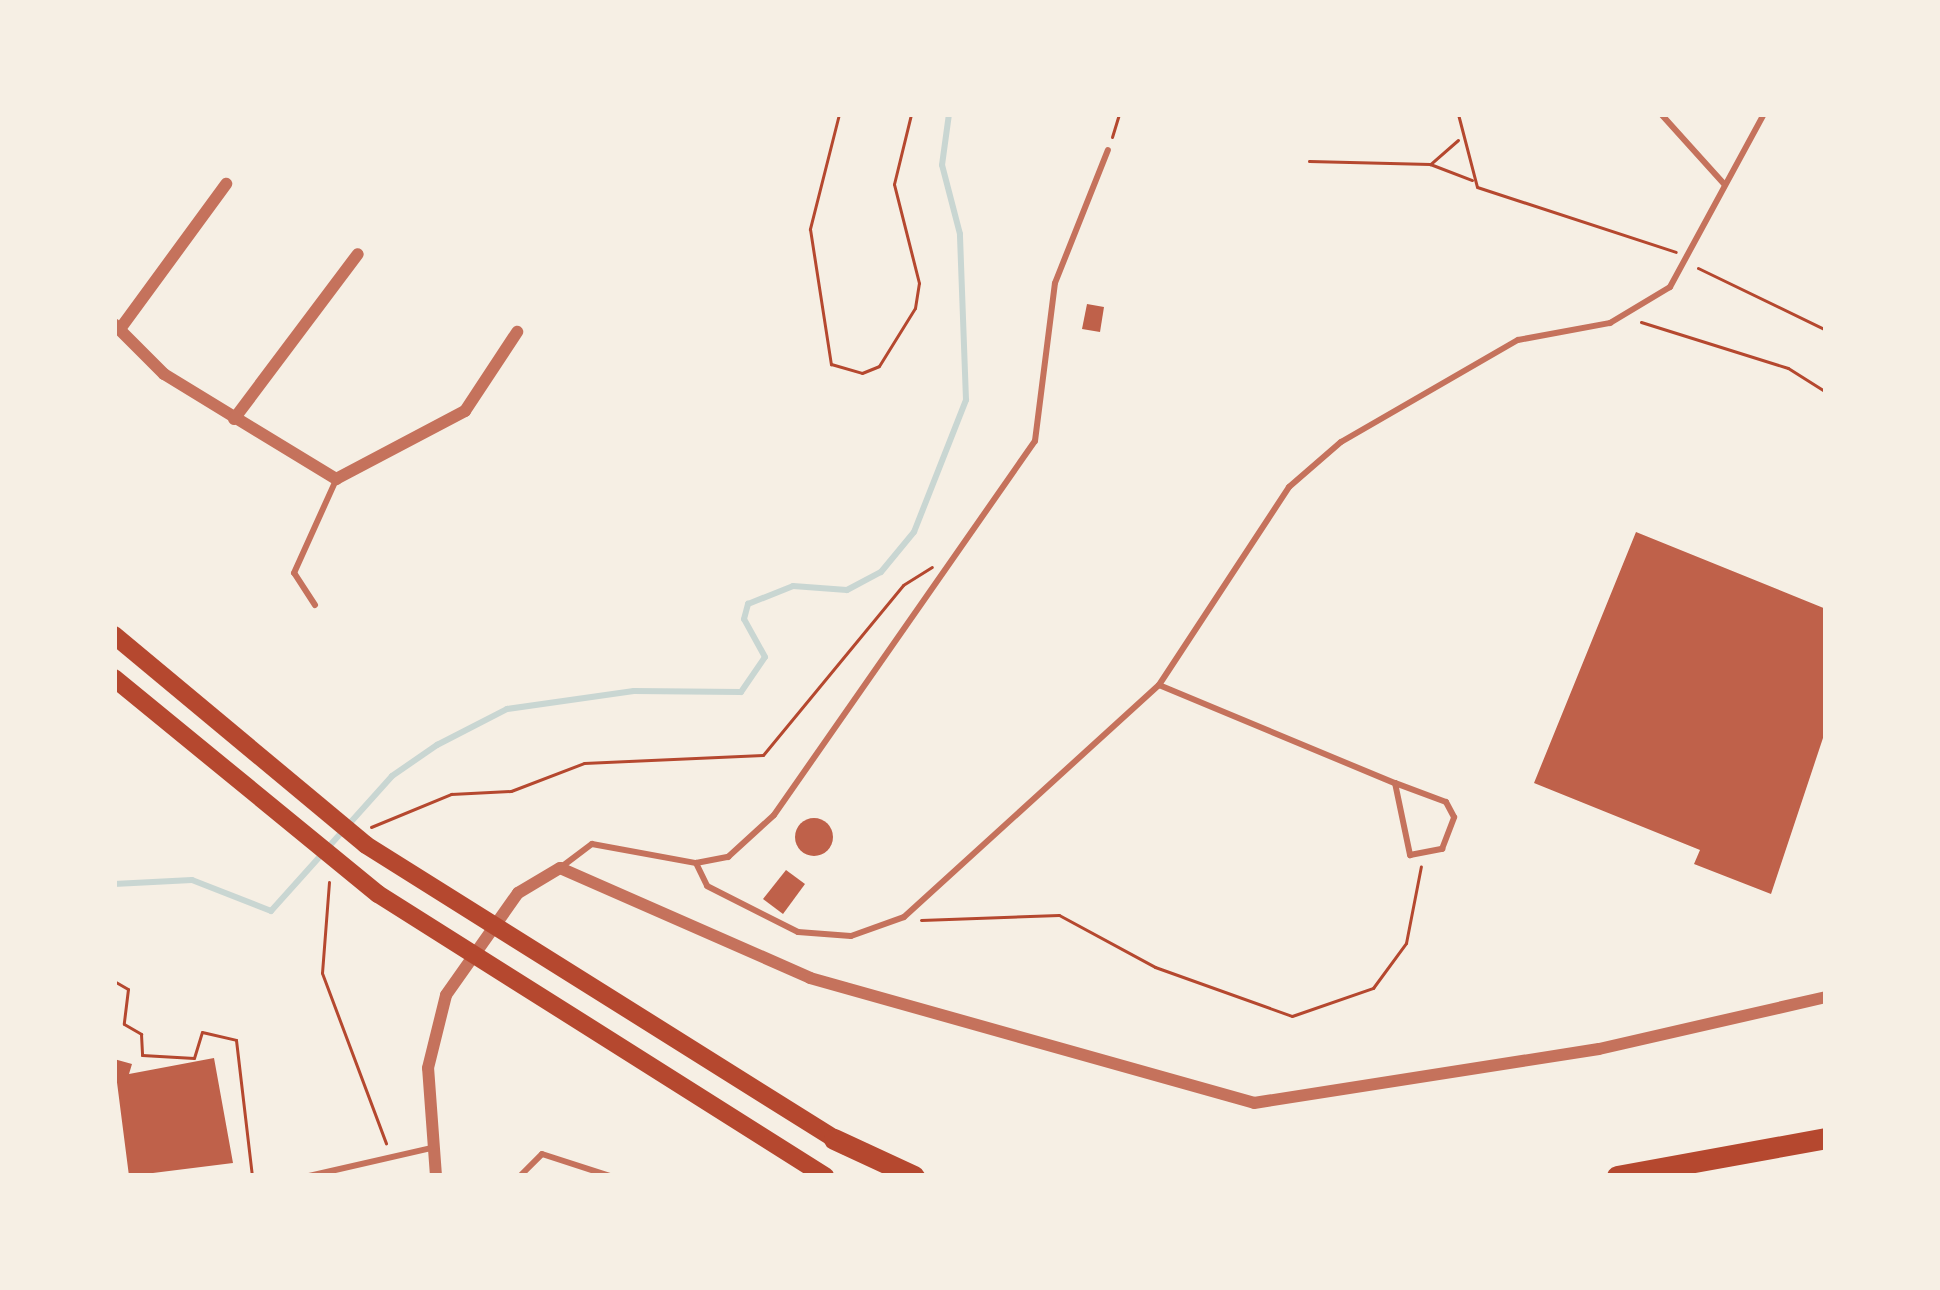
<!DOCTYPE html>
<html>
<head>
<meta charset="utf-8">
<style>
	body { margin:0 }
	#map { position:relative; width:1940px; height:1290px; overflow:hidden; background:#f6efe4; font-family:Montserrat,sans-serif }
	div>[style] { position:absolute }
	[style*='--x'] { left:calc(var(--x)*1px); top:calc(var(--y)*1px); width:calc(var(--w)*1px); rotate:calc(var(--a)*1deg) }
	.stream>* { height:6px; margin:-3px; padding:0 3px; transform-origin:3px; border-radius:3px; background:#c9d6d2 }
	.building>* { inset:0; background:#bf614a }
	.round { border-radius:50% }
	.path>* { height:3px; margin:-1.5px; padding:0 1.5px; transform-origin:1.5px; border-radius:1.5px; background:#b5482f }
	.service>* { height:6px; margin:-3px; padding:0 3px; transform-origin:3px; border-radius:3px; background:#c5725c }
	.minor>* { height:12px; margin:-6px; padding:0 6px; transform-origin:6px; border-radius:6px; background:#c5725c }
	.primary>* { height:18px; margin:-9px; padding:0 9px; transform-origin:9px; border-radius:9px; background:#b5482f }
	.motorway>* { height:21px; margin:-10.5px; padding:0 10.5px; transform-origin:10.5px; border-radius:10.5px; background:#b5482f }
	span { translate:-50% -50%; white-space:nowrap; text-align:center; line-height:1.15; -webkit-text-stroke:9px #f6efe4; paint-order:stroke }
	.frame { position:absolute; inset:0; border:117px solid #f6efe4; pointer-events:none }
</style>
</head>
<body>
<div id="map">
	<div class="stream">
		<i style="--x:114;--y:884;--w:78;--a:-2.9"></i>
		<i style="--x:192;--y:880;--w:85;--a:21.4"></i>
		<i style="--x:271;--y:911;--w:181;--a:-48.1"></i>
		<i style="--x:392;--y:776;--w:55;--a:-34.6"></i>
		<i style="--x:437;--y:745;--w:79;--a:-27.2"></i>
		<i style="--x:507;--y:709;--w:128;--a:-8.1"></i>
		<i style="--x:634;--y:691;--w:107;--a:0.5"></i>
		<i style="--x:741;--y:692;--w:42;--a:-55.6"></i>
		<i style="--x:765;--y:657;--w:43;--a:-118.9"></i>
		<i style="--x:744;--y:619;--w:16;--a:-75"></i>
		<i style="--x:748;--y:604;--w:48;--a:-21.8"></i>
		<i style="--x:793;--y:586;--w:54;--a:4.2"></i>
		<i style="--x:847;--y:590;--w:38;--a:-28"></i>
		<i style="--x:881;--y:572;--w:52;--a:-50.5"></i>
		<i style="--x:914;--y:532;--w:142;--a:-68.5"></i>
		<i style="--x:966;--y:400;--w:166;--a:-92.1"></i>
		<i style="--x:960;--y:234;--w:71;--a:-104.6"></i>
		<i style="--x:942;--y:165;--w:51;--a:-82.2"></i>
	</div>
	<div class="building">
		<i style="clip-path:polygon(1087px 304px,1104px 307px,1100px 332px,1082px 329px)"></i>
		<i style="clip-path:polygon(1636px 532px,1826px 609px,1826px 729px,1771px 894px,1694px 864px,1700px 850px,1534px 783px)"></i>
		<i class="round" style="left:795px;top:818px;width:38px;height:38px"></i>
		<i style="clip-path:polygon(786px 870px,805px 884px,783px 914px,763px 899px)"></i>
		<i style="clip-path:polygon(214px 1058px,233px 1163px,129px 1176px,114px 1059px,132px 1064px,129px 1074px)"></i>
	</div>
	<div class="path">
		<i style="--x:839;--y:114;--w:119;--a:104.2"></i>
		<i style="--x:810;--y:229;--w:137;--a:81.2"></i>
		<i style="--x:831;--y:364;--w:32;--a:16"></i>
		<i style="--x:862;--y:373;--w:18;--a:-22"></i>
		<i style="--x:879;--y:366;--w:68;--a:-58.2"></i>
		<i style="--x:915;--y:308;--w:25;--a:-81"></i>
		<i style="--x:919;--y:283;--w:102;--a:-104.2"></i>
		<i style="--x:894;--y:184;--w:72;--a:-76.3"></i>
		<i style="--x:1458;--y:114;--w:75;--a:75.4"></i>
		<i style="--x:1477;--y:187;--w:209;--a:18.1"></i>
		<i style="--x:1112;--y:137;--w:24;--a:-73"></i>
		<i style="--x:1458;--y:140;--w:37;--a:139"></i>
		<i style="--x:1430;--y:164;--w:45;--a:20.9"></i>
		<i style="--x:1309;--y:161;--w:121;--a:1.4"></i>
		<i style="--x:1698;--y:268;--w:142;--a:25.8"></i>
		<i style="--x:1641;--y:322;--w:154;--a:17.4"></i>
		<i style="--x:1788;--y:368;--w:45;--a:32.3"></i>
		<i style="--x:371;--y:827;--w:87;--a:-22.4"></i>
		<i style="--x:451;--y:794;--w:60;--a:-2.9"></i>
		<i style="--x:511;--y:791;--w:78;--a:-21"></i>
		<i style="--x:584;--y:763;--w:179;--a:-2.6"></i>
		<i style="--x:763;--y:755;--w:220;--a:-50.5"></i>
		<i style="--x:903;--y:585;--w:34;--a:-32"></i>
		<i style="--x:329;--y:882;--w:91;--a:94.4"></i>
		<i style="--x:322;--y:973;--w:182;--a:69.4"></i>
		<i style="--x:921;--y:920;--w:138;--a:-2.1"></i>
		<i style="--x:1059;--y:915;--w:109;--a:28.4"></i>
		<i style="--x:1155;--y:967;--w:145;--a:19.7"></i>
		<i style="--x:1292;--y:1016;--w:86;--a:-19.1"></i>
		<i style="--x:1373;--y:988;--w:56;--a:-53.7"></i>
		<i style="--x:1406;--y:943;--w:78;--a:-79"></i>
		<i style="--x:114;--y:981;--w:16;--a:30"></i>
		<i style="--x:128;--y:989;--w:35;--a:97"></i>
		<i style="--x:124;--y:1024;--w:20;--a:30"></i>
		<i style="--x:141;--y:1034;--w:21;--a:87"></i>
		<i style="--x:142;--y:1055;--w:52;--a:3.3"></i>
		<i style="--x:194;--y:1058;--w:27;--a:-73"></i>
		<i style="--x:202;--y:1032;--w:35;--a:13"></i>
		<i style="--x:236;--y:1040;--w:137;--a:83.3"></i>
	</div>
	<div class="service">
		<i style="--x:1661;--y:114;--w:94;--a:48"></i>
		<i style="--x:315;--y:605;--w:38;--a:-123"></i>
		<i style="--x:294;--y:573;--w:100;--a:-65.7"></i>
		<i style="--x:1159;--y:685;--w:256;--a:22.6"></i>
		<i style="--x:1395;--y:783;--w:74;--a:78.2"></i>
		<i style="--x:1410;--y:855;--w:33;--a:-11"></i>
		<i style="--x:1442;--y:849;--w:34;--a:-69"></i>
		<i style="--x:1454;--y:817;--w:17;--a:-118"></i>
		<i style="--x:1446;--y:802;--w:54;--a:-159.6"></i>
		<i style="--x:696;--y:863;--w:25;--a:64"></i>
		<i style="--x:707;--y:886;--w:102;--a:26.8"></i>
		<i style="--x:798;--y:932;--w:53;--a:4.3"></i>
		<i style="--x:851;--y:936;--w:56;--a:-19.7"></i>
		<i style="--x:904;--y:917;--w:345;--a:-42.3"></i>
		<i style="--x:1159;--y:685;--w:237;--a:-56.7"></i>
		<i style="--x:1289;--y:487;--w:69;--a:-40.9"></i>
		<i style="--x:1341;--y:442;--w:204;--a:-30"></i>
		<i style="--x:1518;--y:340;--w:94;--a:-10.5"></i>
		<i style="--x:1610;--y:323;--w:70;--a:-31"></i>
		<i style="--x:1670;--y:287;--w:197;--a:-61.5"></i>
		<i style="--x:560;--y:868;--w:40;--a:-37"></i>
		<i style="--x:592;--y:844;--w:106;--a:10.4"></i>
		<i style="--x:696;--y:863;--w:33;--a:-11"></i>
		<i style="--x:728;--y:857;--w:62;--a:-42.4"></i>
		<i style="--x:774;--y:815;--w:456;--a:-55.1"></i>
		<i style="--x:1035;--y:441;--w:159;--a:-82.8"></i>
		<i style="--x:1055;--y:283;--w:143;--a:-68.3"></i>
		<i style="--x:309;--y:1176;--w:125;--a:-12.9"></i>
		<i style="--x:520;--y:1176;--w:31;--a:-45"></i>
		<i style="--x:542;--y:1154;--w:71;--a:17.9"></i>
	</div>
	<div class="minor">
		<i style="--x:114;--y:324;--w:71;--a:45"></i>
		<i style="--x:164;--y:374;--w:202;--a:31.4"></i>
		<i style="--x:336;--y:479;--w:146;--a:-27.8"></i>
		<i style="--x:465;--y:411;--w:95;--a:-56.6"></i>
		<i style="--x:120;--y:329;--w:180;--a:-53.8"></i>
		<i style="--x:234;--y:419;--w:206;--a:-53.1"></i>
		<i style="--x:436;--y:1176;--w:108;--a:-94.2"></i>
		<i style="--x:428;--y:1068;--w:75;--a:-76.1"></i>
		<i style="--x:446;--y:995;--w:125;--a:-54.8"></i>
		<i style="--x:518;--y:893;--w:49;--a:-30.8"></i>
		<i style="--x:560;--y:868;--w:273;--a:23.7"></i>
		<i style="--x:810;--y:978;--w:461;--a:15.7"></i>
		<i style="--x:1254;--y:1103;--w:349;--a:-8.9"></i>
		<i style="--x:1599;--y:1049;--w:233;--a:-12.9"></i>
	</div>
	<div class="primary">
		<i style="--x:114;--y:635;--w:328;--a:39.8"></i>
		<i style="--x:366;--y:845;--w:567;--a:32.09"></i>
		<i style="--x:114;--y:678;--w:341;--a:39.3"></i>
		<i style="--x:378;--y:894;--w:529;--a:32.25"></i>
	</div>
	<div class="motorway">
		<i style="--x:834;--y:1139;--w:88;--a:24.8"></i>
		<i style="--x:1617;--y:1176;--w:212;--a:-10.3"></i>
	</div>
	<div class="frame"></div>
</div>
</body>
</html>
